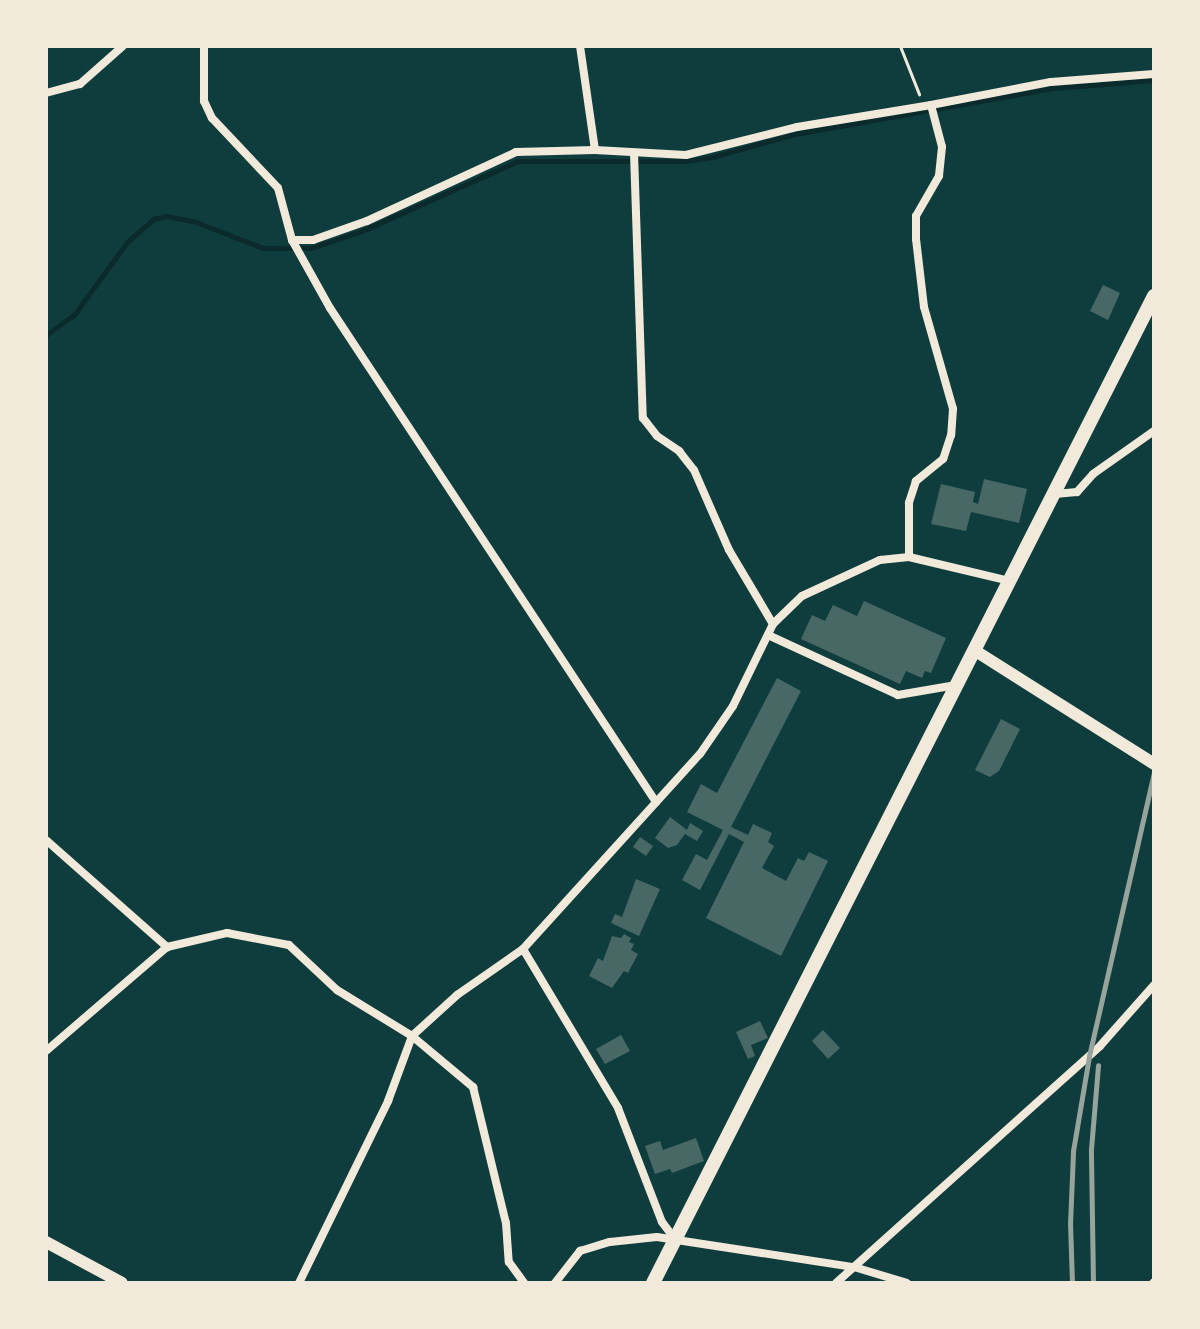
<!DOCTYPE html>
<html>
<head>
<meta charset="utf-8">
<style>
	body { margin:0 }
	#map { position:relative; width:1200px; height:1329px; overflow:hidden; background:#0f3d3e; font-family:Quicksand,sans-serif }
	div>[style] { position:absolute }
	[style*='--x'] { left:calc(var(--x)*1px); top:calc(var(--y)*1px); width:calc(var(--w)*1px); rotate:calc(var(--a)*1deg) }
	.stream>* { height:5px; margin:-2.5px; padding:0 2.5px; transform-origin:2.5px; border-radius:2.5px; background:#0a2a2b }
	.building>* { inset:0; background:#486865 }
	.path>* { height:3px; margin:-1.5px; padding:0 1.5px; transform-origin:1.5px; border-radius:1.5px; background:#f1e9da }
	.minor>* { height:8px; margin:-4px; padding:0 4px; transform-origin:4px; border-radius:4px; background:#f1e9da }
	.tertiary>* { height:12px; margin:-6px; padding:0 6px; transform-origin:6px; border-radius:6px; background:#f1e9da }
	.secondary>* { height:14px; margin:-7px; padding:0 7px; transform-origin:7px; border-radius:7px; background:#f1e9da }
	.rail>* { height:5px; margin:-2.5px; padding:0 2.5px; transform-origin:2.5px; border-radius:2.5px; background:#97a49c }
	span { translate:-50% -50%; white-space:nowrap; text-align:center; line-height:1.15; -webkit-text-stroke:7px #f1e9da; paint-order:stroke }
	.frame { position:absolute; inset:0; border:48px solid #f1e9da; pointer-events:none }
</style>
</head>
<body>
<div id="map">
	<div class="stream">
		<i style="--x:46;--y:335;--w:34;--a:-36"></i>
		<i style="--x:74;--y:315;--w:90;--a:-54"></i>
		<i style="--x:127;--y:242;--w:35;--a:-41"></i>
		<i style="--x:153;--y:219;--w:13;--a:-13"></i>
		<i style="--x:166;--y:216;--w:31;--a:11"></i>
		<i style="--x:196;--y:222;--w:72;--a:21.2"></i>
		<i style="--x:263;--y:248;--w:48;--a:0"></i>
		<i style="--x:311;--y:248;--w:54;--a:-18.4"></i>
		<i style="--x:362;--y:231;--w:171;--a:-24.2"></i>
		<i style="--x:518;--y:161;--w:166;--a:0"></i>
		<i style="--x:684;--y:161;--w:28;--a:-8"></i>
		<i style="--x:712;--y:157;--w:86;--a:-15.5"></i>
		<i style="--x:795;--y:134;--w:263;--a:-10.1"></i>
		<i style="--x:1054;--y:88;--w:100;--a:-4.6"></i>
	</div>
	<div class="building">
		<i style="clip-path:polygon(1103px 285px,1120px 293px,1108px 320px,1090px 311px)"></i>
		<i style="clip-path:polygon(984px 479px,1027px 489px,1019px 523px,971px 512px,966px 531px,931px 524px,941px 484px,975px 492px,973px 502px,978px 504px)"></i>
		<i style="clip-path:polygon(864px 601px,946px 638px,931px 673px,925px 671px,922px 678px,906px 671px,900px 684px,801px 639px,812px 615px,825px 621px,833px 605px,857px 616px)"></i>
		<i style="clip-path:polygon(777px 678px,801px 691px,731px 827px,748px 835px,753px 824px,772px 833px,768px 842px,774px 846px,762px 868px,786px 881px,798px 858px,804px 861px,809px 852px,828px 861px,781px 956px,706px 918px,744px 842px,729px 834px,700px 890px,682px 880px,696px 854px,707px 860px,723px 830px,687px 812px,701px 784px,717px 793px)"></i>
		<i style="clip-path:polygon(1001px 719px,1020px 729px,999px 771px,990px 777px,975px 770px)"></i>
		<i style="clip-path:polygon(670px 817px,687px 830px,690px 823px,703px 831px,697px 841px,685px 834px,677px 845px,668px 848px,655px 838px)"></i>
		<i style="clip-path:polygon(640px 837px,653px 846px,646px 856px,633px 847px)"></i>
		<i style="clip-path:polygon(636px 879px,660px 889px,639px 936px,611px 923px,615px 914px,622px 917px)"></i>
		<i style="clip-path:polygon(624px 934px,631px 938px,629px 942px,634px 944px,631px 950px,638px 954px,628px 973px,624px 971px,612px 988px,589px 976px,598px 958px,603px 961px,612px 936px,621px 938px)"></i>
		<i style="clip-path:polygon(760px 1021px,768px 1038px,751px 1045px,755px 1056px,748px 1059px,736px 1032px)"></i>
		<i style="clip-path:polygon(823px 1030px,840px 1048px,828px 1059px,812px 1041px)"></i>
		<i style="clip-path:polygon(621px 1035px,630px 1051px,605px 1064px,596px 1049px)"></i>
		<i style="clip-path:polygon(696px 1138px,704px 1161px,672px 1173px,670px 1169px,655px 1174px,645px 1146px,660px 1141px,663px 1150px)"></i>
	</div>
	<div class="path">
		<i style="--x:900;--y:46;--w:52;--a:68.4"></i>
	</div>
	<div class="minor">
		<i style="--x:204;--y:46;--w:55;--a:90"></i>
		<i style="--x:204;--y:101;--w:19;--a:65"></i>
		<i style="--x:212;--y:118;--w:96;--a:46.7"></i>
		<i style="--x:278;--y:188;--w:54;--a:74.9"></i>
		<i style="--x:292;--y:240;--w:78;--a:60.8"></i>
		<i style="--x:330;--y:308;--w:592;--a:56.58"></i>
		<i style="--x:580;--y:46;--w:105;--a:81.8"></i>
		<i style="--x:46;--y:93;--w:35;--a:-15"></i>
		<i style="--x:80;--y:84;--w:57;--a:-41.5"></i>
		<i style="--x:931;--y:105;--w:122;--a:-10.9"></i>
		<i style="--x:1051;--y:82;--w:103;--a:-4.4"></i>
		<i style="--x:634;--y:153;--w:265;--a:88.1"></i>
		<i style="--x:643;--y:418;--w:23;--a:52"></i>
		<i style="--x:657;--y:436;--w:27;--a:34"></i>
		<i style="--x:679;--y:451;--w:24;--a:52"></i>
		<i style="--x:694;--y:470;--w:87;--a:66.4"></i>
		<i style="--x:729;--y:550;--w:86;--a:59.3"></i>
		<i style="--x:292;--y:240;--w:21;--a:0"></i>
		<i style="--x:313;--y:240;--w:57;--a:-19.4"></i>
		<i style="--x:367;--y:221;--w:164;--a:-24.8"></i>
		<i style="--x:516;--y:152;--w:79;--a:-1.5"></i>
		<i style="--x:595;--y:150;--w:91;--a:3.1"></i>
		<i style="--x:686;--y:155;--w:114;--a:-14.2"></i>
		<i style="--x:797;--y:127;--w:136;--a:-9.3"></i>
		<i style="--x:931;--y:105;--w:43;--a:75.3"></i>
		<i style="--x:942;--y:147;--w:29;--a:96"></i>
		<i style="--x:939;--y:176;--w:46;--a:119.9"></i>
		<i style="--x:916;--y:216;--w:23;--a:90"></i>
		<i style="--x:916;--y:239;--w:68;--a:83.3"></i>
		<i style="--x:924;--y:307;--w:106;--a:74.1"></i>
		<i style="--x:953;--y:409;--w:26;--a:94"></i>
		<i style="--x:951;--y:435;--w:25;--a:108"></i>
		<i style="--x:943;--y:459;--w:35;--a:141"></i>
		<i style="--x:916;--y:481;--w:23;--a:108"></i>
		<i style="--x:909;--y:503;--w:54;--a:90"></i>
		<i style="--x:1055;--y:494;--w:22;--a:-5"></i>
		<i style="--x:1077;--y:492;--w:24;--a:-48"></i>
		<i style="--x:1093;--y:474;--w:75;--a:-35.2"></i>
		<i style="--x:768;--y:635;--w:143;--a:24.8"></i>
		<i style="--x:898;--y:695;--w:59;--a:-9.8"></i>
		<i style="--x:46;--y:840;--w:162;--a:41.5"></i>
		<i style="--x:523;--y:949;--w:185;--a:59.1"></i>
		<i style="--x:618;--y:1108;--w:122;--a:68.9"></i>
		<i style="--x:662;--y:1222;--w:21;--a:53"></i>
		<i style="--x:46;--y:1051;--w:160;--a:-40.7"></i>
		<i style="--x:167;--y:947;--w:62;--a:-13.1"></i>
		<i style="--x:227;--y:933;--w:63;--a:11"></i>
		<i style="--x:289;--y:945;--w:66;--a:43.2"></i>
		<i style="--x:337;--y:990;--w:88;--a:31.5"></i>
		<i style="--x:412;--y:1036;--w:80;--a:39.9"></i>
		<i style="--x:473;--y:1087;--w:140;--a:76.4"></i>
		<i style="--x:506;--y:1223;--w:39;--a:86"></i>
		<i style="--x:509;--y:1262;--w:26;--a:54"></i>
		<i style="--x:299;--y:1283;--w:203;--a:-63.9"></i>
		<i style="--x:388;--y:1101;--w:69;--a:-69.7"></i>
		<i style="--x:412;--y:1036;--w:61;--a:-42.3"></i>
		<i style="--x:457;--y:995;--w:80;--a:-34.9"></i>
		<i style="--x:523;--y:949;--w:263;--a:-47.8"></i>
		<i style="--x:700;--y:754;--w:58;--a:-55.5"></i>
		<i style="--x:733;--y:706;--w:91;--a:-64"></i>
		<i style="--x:773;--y:624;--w:40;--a:-44"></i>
		<i style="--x:802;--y:596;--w:86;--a:-24.8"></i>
		<i style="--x:880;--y:560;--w:29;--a:-6"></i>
		<i style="--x:909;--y:557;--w:104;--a:13.4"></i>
		<i style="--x:555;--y:1283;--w:41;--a:-52"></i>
		<i style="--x:580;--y:1251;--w:31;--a:-17"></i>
		<i style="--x:610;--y:1242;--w:47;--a:-6.1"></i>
		<i style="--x:657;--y:1237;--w:199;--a:8.7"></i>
		<i style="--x:854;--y:1267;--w:55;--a:16.8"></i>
		<i style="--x:836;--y:1283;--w:355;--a:-41.9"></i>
		<i style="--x:1100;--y:1046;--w:81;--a:-48.5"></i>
		<i style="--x:1153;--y:1283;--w:1;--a:-45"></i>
	</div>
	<div class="tertiary">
		<i style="--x:974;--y:650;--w:213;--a:32.3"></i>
		<i style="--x:46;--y:1242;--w:86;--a:28.3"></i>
	</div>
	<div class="secondary">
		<i style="--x:653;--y:1283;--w:1107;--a:-63.09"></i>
	</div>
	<div class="rail">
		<i style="--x:1072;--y:1283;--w:59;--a:-91.9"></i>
		<i style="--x:1070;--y:1224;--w:73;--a:-87.6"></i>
		<i style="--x:1073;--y:1151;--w:96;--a:-80.4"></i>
		<i style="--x:1089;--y:1056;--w:290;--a:-77.1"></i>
		<i style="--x:1093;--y:1283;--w:134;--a:-90.9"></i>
		<i style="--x:1091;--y:1149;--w:84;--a:-85.2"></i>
	</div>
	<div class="frame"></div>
</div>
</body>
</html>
